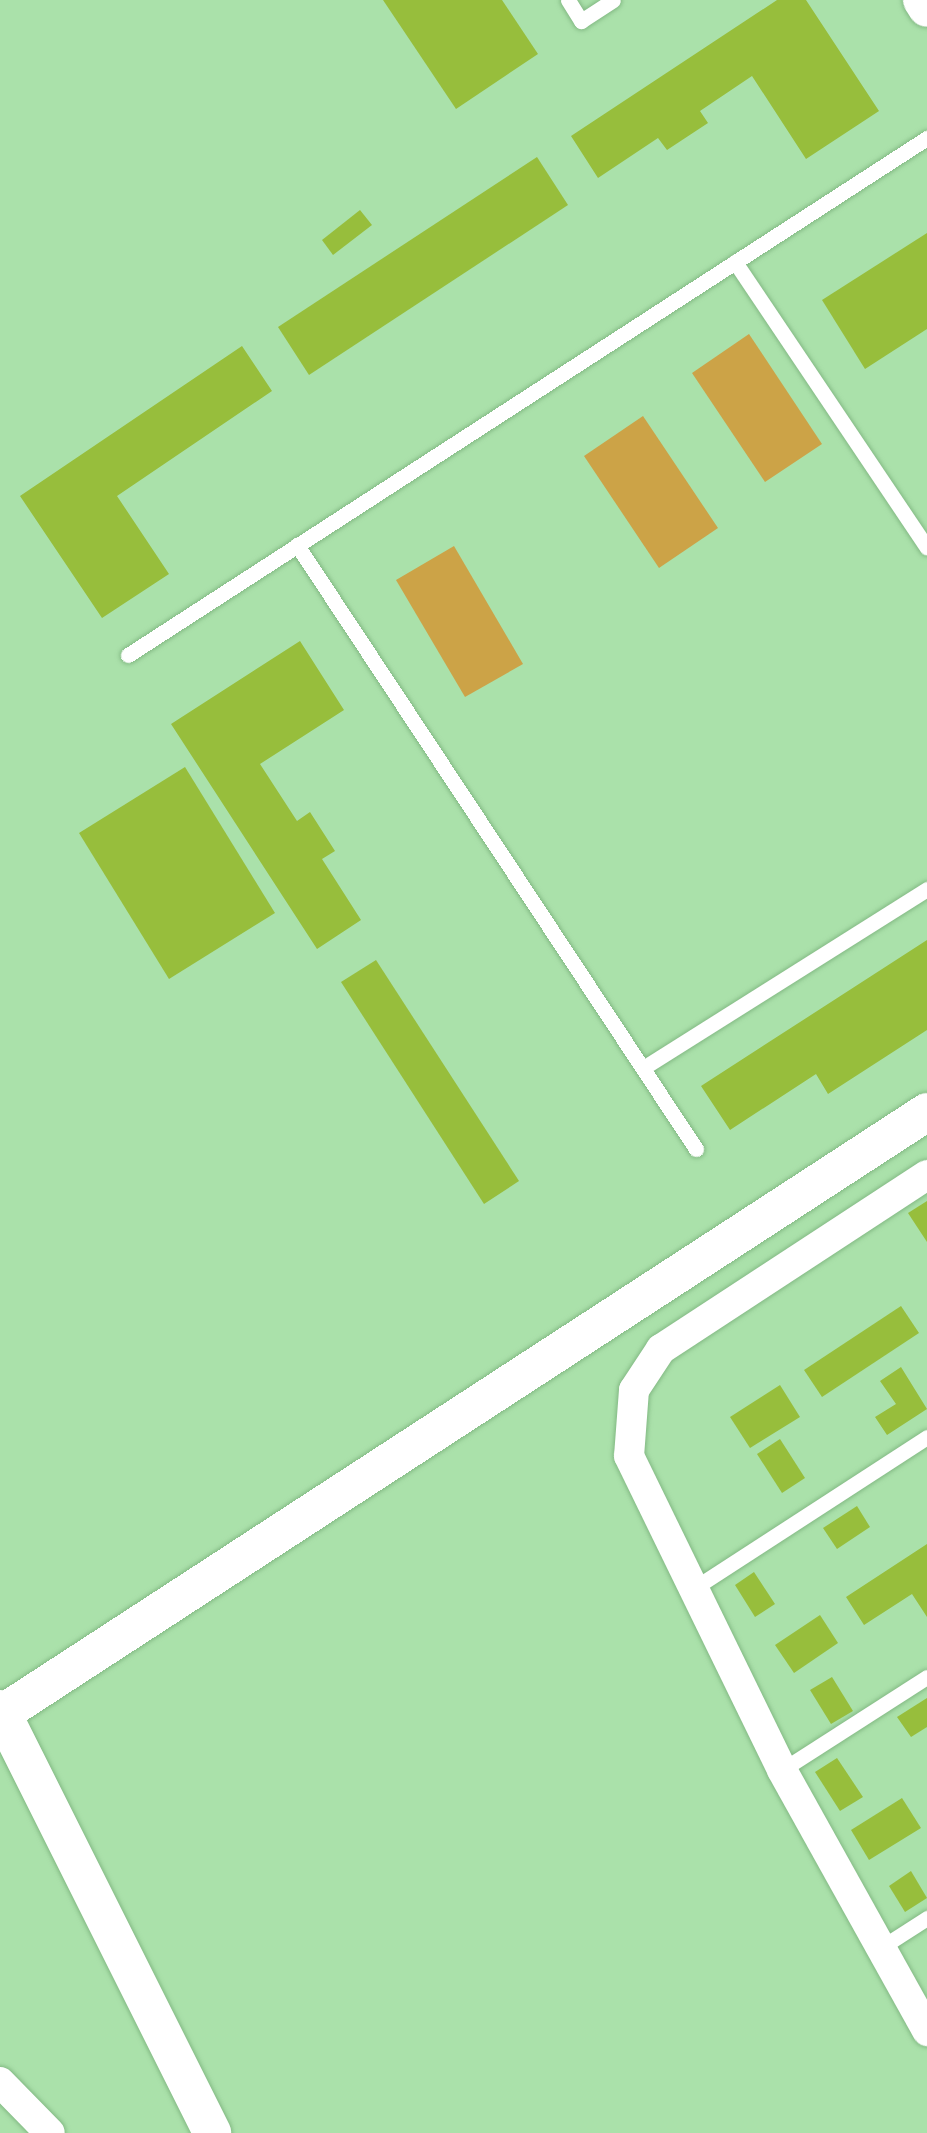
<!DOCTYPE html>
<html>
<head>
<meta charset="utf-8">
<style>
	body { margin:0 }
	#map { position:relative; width:927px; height:2133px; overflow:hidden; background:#aae1aa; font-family:"Open Sans",sans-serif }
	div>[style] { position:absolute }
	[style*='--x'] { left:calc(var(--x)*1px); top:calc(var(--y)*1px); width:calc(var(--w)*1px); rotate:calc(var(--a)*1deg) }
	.green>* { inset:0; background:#cca347 }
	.building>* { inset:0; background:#97be3c }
	.roads { filter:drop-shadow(0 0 2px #83b984) drop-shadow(0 0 2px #83b984) }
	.service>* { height:15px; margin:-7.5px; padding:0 7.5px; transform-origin:7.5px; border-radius:7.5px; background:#fff }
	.minor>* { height:30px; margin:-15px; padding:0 15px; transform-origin:15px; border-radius:15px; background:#fff }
	.tertiary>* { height:38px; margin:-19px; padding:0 19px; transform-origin:19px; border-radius:19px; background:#fff }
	span { translate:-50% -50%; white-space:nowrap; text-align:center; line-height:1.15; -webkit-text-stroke:8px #aae1aa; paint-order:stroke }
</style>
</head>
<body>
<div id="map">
	<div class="green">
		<i style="clip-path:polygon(749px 334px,822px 444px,765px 482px,692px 373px)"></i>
		<i style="clip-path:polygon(643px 416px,718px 528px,659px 568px,584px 456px)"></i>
		<i style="clip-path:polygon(454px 546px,523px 664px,465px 697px,396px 580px)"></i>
	</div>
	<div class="building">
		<i style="clip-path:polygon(383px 0,502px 0,538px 54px,456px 109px)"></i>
		<i style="clip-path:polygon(777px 0,806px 0,879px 111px,806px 159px,752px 76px,700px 111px,708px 123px,667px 150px,658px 138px,598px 178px,571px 136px)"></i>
		<i style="clip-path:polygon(537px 157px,568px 205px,309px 375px,278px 327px)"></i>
		<i style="clip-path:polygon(360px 210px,372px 225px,333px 255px,322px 240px)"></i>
		<i style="clip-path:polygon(927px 233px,927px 329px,865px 369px,822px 300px)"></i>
		<i style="clip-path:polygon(242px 346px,272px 391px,117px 496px,169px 574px,102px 618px,20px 496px)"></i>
		<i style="clip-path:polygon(300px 641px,344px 710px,260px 764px,297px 821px,310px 812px,335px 851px,322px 859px,361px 920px,317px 949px,171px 724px)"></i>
		<i style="clip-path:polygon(185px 767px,275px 913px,169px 979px,79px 833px)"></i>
		<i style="clip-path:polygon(927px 940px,927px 1030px,828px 1094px,816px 1074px,730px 1130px,701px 1086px)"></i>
		<i style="clip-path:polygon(376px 960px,519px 1181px,484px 1204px,341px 982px)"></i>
		<i style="clip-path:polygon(927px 1201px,927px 1242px,908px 1213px)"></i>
		<i style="clip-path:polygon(901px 1306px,919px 1333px,822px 1397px,804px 1370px)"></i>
		<i style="clip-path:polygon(901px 1367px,927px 1409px,887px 1435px,875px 1417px,896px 1404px,880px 1381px)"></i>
		<i style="clip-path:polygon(780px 1385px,800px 1417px,750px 1448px,730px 1417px)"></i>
		<i style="clip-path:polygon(780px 1439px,805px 1478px,782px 1493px,757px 1454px)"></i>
		<i style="clip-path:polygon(857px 1506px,870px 1527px,837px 1549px,823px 1528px)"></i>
		<i style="clip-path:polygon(927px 1544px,927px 1617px,912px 1594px,864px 1625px,846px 1597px)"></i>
		<i style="clip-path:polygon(754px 1572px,775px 1604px,755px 1617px,735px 1585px)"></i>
		<i style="clip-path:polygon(820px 1615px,838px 1643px,794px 1673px,775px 1645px)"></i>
		<i style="clip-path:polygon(832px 1677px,853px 1711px,831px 1724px,810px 1690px)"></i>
		<i style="clip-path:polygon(927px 1698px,927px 1727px,911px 1737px,897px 1717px)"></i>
		<i style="clip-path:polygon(837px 1758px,863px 1797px,840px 1811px,815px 1772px)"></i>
		<i style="clip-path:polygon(902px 1798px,921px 1828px,869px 1860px,851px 1830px)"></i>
		<i style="clip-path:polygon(911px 1871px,927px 1898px,905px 1912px,889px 1886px)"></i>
	</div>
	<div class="roads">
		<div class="service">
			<i style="--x:568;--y:0;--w:25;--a:58"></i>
			<i style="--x:581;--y:21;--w:38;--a:-33"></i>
			<i style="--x:735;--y:262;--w:344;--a:56.1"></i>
			<i style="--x:297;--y:545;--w:724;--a:56.55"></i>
			<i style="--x:128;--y:655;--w:952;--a:-32.91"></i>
			<i style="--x:643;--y:1068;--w:336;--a:-32.2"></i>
			<i style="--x:693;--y:1589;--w:279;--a:-33"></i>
			<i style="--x:782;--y:1770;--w:172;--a:-32.7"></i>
			<i style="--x:882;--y:1947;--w:54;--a:-32.8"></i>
		</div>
		<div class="minor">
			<i style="--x:927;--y:1175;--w:318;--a:146.8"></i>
			<i style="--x:661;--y:1349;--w:49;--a:123.4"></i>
			<i style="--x:634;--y:1390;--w:66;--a:94.3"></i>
			<i style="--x:629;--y:1456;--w:349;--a:64"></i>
			<i style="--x:782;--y:1770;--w:299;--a:60.9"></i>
			<i style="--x:0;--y:2082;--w:71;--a:45.6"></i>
		</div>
		<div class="tertiary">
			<i style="--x:922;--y:0;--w:9;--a:58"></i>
			<i style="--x:0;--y:1709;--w:474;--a:63.4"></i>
			<i style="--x:0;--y:1715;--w:1106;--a:-33.04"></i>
		</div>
	</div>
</div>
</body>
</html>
